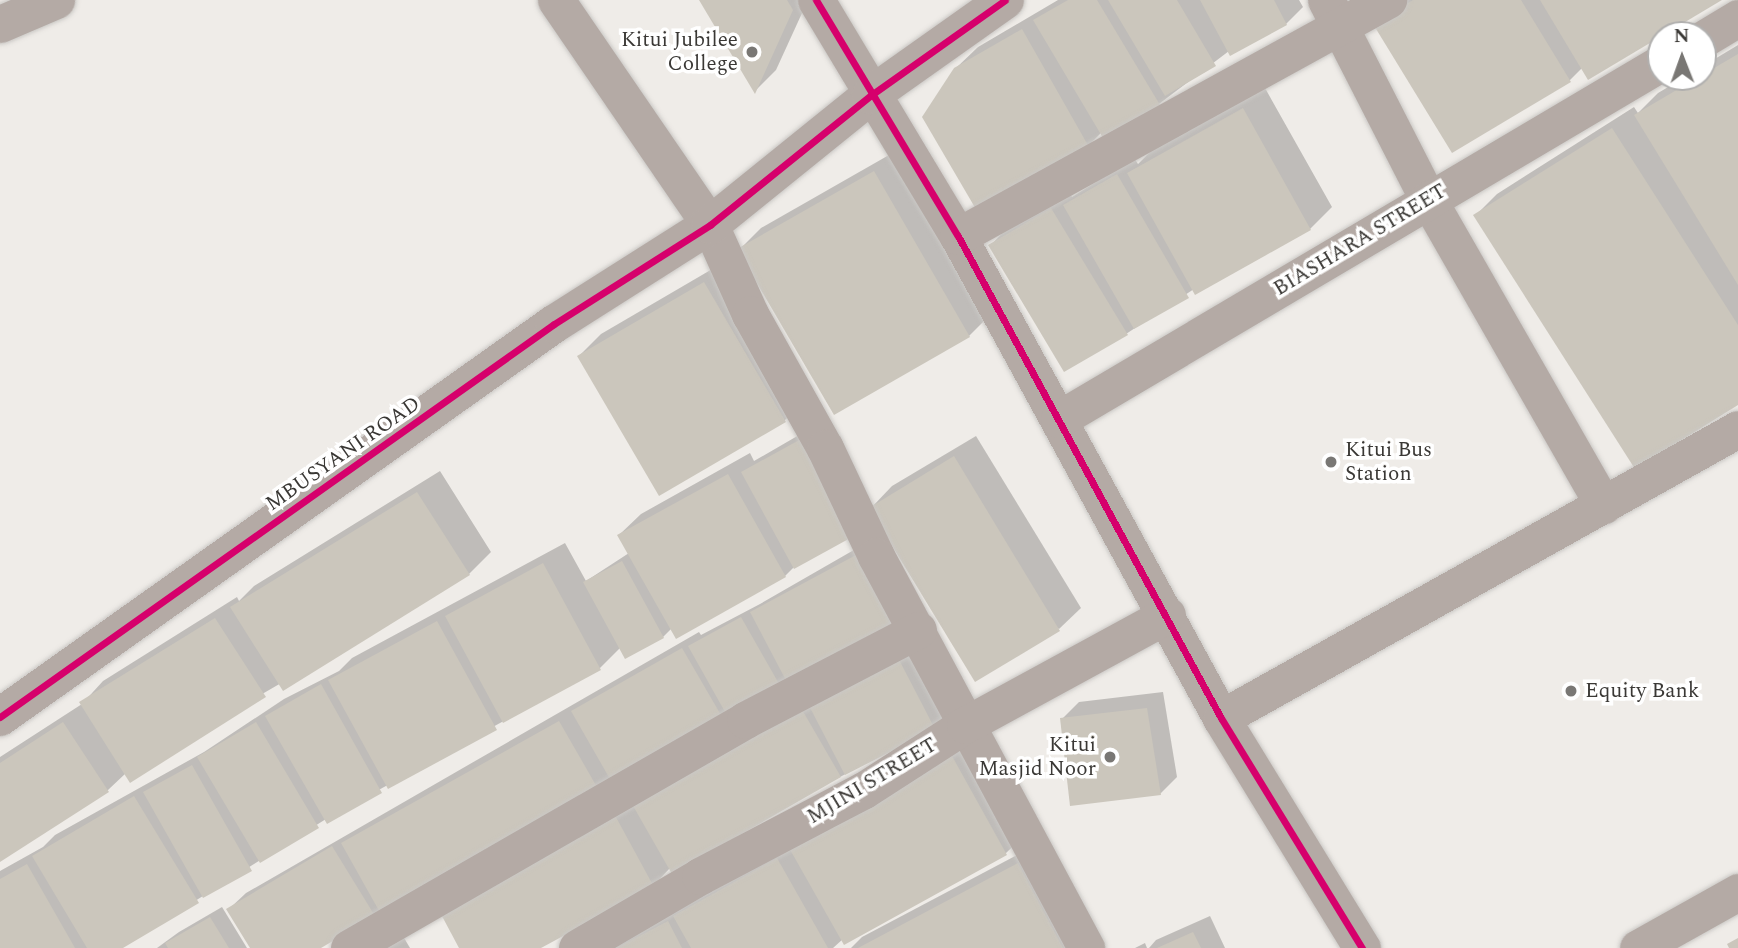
<!DOCTYPE html>
<html>
<head>
<meta charset="utf-8">
<style>
	body { margin:0 }
	#map { position:relative; width:1738px; height:948px; overflow:hidden; background:#efece8; font-family:Spectral,serif }
	div>[style] { position:absolute }
	[style*='--x'] { left:calc(var(--x)*1px); top:calc(var(--y)*1px); width:calc(var(--w)*1px); rotate:calc(var(--a)*1deg) }
	.shadow>* { inset:0; background:#0003 }
	.building>* { inset:0; background:#cbc6bc }
	.roads { filter:drop-shadow(0 0 2px #cac8c5) drop-shadow(0 0 2px #cac8c5) }
	.minor>* { height:37px; margin:-18.5px; padding:0 18.5px; transform-origin:18.5px; border-radius:18.5px; background:#b4aaa5 }
	.tertiary>* { height:38px; margin:-19px; padding:0 19px; transform-origin:19px; border-radius:19px; background:#b4aaa5 }
	.cycleway>* { height:7px; margin:-3.5px; padding:0 3.5px; transform-origin:3.5px; border-radius:3.5px; background:#d6006c }
	.dots>* { width:19px; height:19px; translate:-50% -50%; box-sizing:border-box; border:4px solid #fff; border-radius:50% }
	span { translate:-50% -50%; white-space:nowrap; text-align:center; line-height:1.15; -webkit-text-stroke:7px #fff; paint-order:stroke }
	.poi-label { font-size:21px; color:#3a3835 }
	.right { translate:-100% -50%; text-align:right }
	.left { translate:0 -50%; text-align:left }
	.street-label { font-size:21px; color:#3a3835 }
	.north { position:absolute; left:1647px; top:21px; width:70px; height:70px; box-sizing:border-box; background:#fff; border:2px solid #b0afae; border-radius:50%; rotate:359deg; font-size:19px; font-weight:700; line-height:28px; text-align:center; color:#3a3835 }
	.north::after { content:''; display:block; margin:auto; width:24px; height:32px; background:#797774; clip-path:polygon(50% 0,100% 100%,50% 72%,0 100%) }
</style>
</head>
<body>
<div id="map">
	<div class="shadow">
		<i style="clip-path:polygon(701px 0,808px 0,776px 70px,755px 91px)"></i>
		<i style="clip-path:polygon(1058px 0,1299px 0,1303px 7px,1286px 24px,1229px 51px,1159px 104px,1102px 132px,1088px 146px,955px 69px,978px 47px)"></i>
		<i style="clip-path:polygon(1401px 0,1719px 0,1582px 68px,1570px 80px,1452px 151px)"></i>
		<i style="clip-path:polygon(1738px 45px,1738px 403px,1475px 216px,1497px 194px,1634px 107px,1638px 113px,1658px 93px,1685px 77px,1703px 77px,1703px 66px)"></i>
		<i style="clip-path:polygon(1265px 88px,1332px 207px,1310px 229px,1194px 289px,1126px 334px,991px 245px,1007px 228px,1069px 192px,1072px 197px,1134px 158px,1138px 164px,1151px 151px)"></i>
		<i style="clip-path:polygon(896px 151px,991px 314px,969px 336px,740px 249px,761px 228px)"></i>
		<i style="clip-path:polygon(726px 261px,807px 399px,785px 420px,660px 493px,579px 356px,601px 334px)"></i>
		<i style="clip-path:polygon(818px 424px,795px 566px,785px 576px,672px 628px,663px 637px,621px 647px,600px 668px,326px 819px,120px 948px,0 948px,0 871px,43px 847px,55px 835px,204px 752px,284px 699px,339px 671px,352px 658px,565px 543px,586px 581px,629px 553px,619px 535px,641px 514px,750px 453px,754px 461px)"></i>
		<i style="clip-path:polygon(976px 436px,1081px 608px,1059px 629px,871px 508px,892px 486px)"></i>
		<i style="clip-path:polygon(440px 471px,491px 552px,469px 574px,126px 773px,108px 790px,0 860px,0 757px,82px 704px,103px 681px,237px 597px,239px 601px,254px 586px)"></i>
		<i style="clip-path:polygon(873px 539px,913px 613px,318px 948px,252px 948px,229px 909px,246px 893px,699px 632px,701px 635px,760px 604px)"></i>
		<i style="clip-path:polygon(913px 636px,951px 710px,934px 727px,671px 867px,653px 886px,537px 948px,461px 948px,437px 903px)"></i>
		<i style="clip-path:polygon(1163px 692px,1177px 777px,1160px 794px,1062px 719px,1079px 702px)"></i>
		<i style="clip-path:polygon(974px 736px,1028px 832px,1006px 853px,843px 939px,833px 948px,599px 948px)"></i>
		<i style="clip-path:polygon(1040px 843px,1076px 948px,851px 948px,862px 937px)"></i>
		<i style="clip-path:polygon(222px 907px,247px 948px,157px 948px,179px 932px)"></i>
		<i style="clip-path:polygon(1210px 916px,1225px 948px,1149px 948px,1156px 940px)"></i>
		<i style="clip-path:polygon(397px 926px,410px 948px,359px 948px)"></i>
		<i style="clip-path:polygon(1145px 943px,1147px 948px,1135px 948px)"></i>
	</div>
	<div class="building">
		<i style="clip-path:polygon(699px 0,787px 0,793px 10px,755px 94px)"></i>
		<i style="clip-path:polygon(1068px 0,1097px 0,1160px 105px,1103px 138px,1033px 20px)"></i>
		<i style="clip-path:polygon(1108px 0,1177px 0,1216px 66px,1165px 96px)"></i>
		<i style="clip-path:polygon(1200px 0,1274px 0,1287px 25px,1230px 56px)"></i>
		<i style="clip-path:polygon(1413px 0,1521px 0,1571px 82px,1452px 153px,1373px 24px)"></i>
		<i style="clip-path:polygon(1540px 0,1722px 0,1588px 80px)"></i>
		<i style="clip-path:polygon(1022px 29px,1089px 147px,977px 211px,922px 117px,954px 68px)"></i>
		<i style="clip-path:polygon(1738px 54px,1738px 285px,1634px 115px)"></i>
		<i style="clip-path:polygon(1243px 108px,1311px 230px,1195px 295px,1127px 173px)"></i>
		<i style="clip-path:polygon(1612px 128px,1738px 325px,1738px 405px,1635px 469px,1473px 215px)"></i>
		<i style="clip-path:polygon(874px 171px,970px 337px,834px 415px,737px 249px)"></i>
		<i style="clip-path:polygon(1117px 174px,1189px 298px,1134px 329px,1063px 205px)"></i>
		<i style="clip-path:polygon(1051px 208px,1128px 335px,1064px 372px,988px 245px)"></i>
		<i style="clip-path:polygon(704px 282px,786px 422px,659px 496px,577px 356px)"></i>
		<i style="clip-path:polygon(801px 439px,854px 536px,794px 569px,741px 472px)"></i>
		<i style="clip-path:polygon(954px 456px,1060px 631px,975px 682px,869px 508px)"></i>
		<i style="clip-path:polygon(728px 474px,786px 577px,676px 639px,617px 535px)"></i>
		<i style="clip-path:polygon(417px 492px,470px 575px,283px 691px,230px 607px)"></i>
		<i style="clip-path:polygon(856px 555px,897px 631px,790px 688px,750px 612px)"></i>
		<i style="clip-path:polygon(622px 561px,664px 638px,625px 659px,583px 582px)"></i>
		<i style="clip-path:polygon(543px 563px,601px 670px,503px 723px,445px 616px)"></i>
		<i style="clip-path:polygon(741px 617px,782px 689px,729px 719px,688px 646px)"></i>
		<i style="clip-path:polygon(215px 618px,266px 697px,130px 783px,79px 702px)"></i>
		<i style="clip-path:polygon(437px 621px,497px 730px,388px 789px,328px 680px)"></i>
		<i style="clip-path:polygon(682px 648px,725px 722px,614px 786px,571px 711px)"></i>
		<i style="clip-path:polygon(895px 652px,935px 729px,845px 775px,805px 698px)"></i>
		<i style="clip-path:polygon(321px 684px,382px 793px,327px 824px,265px 716px)"></i>
		<i style="clip-path:polygon(797px 701px,841px 777px,672px 874px,628px 797px)"></i>
		<i style="clip-path:polygon(1147px 708px,1161px 795px,1070px 806px,1060px 718px)"></i>
		<i style="clip-path:polygon(559px 721px,601px 794px,382px 916px,341px 843px)"></i>
		<i style="clip-path:polygon(63px 722px,109px 792px,0 862px,0 763px)"></i>
		<i style="clip-path:polygon(256px 722px,319px 828px,260px 863px,197px 757px)"></i>
		<i style="clip-path:polygon(952px 756px,1007px 855px,844px 945px,788px 846px)"></i>
		<i style="clip-path:polygon(192px 765px,252px 871px,203px 898px,143px 792px)"></i>
		<i style="clip-path:polygon(134px 796px,199px 903px,123px 948px,87px 948px,32px 856px)"></i>
		<i style="clip-path:polygon(611px 808px,654px 887px,541px 948px,459px 948px,435px 903px)"></i>
		<i style="clip-path:polygon(332px 846px,375px 916px,321px 948px,250px 948px,226px 909px)"></i>
		<i style="clip-path:polygon(777px 858px,828px 948px,691px 948px,673px 916px)"></i>
		<i style="clip-path:polygon(1018px 863px,1063px 948px,858px 948px)"></i>
		<i style="clip-path:polygon(27px 864px,75px 948px,0 948px,0 879px)"></i>
		<i style="clip-path:polygon(210px 917px,229px 948px,168px 948px,165px 943px)"></i>
		<i style="clip-path:polygon(668px 921px,682px 948px,616px 948px)"></i>
		<i style="clip-path:polygon(1193px 932px,1201px 948px,1157px 948px)"></i>
		<i style="clip-path:polygon(1738px 938px,1738px 948px,1729px 948px,1727px 944px)"></i>
	</div>
	<div class="roads">
		<div class="minor">
			<i style="--x:556;--y:0;--w:273;--a:55.6"></i>
			<i style="--x:710;--y:225;--w:98;--a:65.8"></i>
			<i style="--x:750;--y:314;--w:154;--a:60.8"></i>
			<i style="--x:825;--y:448;--w:119;--a:64.7"></i>
			<i style="--x:876;--y:556;--w:445;--a:61.8"></i>
			<i style="--x:816;--y:0;--w:275;--a:59"></i>
			<i style="--x:958;--y:236;--w:549;--a:61.38"></i>
			<i style="--x:1221;--y:718;--w:270;--a:58.5"></i>
			<i style="--x:1326;--y:0;--w:224;--a:62.9"></i>
			<i style="--x:1428;--y:199;--w:353;--a:60.2"></i>
			<i style="--x:0;--y:24;--w:61;--a:-23.2"></i>
			<i style="--x:1703;--y:39;--w:41;--a:-31"></i>
			<i style="--x:958;--y:236;--w:491;--a:-28.8"></i>
			<i style="--x:1059;--y:419;--w:699;--a:-30.6"></i>
			<i style="--x:1221;--y:718;--w:592;--a:-29.2"></i>
			<i style="--x:349;--y:948;--w:457;--a:-29.9"></i>
			<i style="--x:745;--y:720;--w:195;--a:-27.5"></i>
			<i style="--x:577;--y:948;--w:143;--a:-30.3"></i>
			<i style="--x:700;--y:876;--w:185;--a:-27.7"></i>
			<i style="--x:864;--y:790;--w:120;--a:-32.8"></i>
			<i style="--x:965;--y:725;--w:230;--a:-28.6"></i>
			<i style="--x:1638;--y:948;--w:115;--a:-29.2"></i>
		</div>
		<div class="tertiary">
			<i style="--x:0;--y:717;--w:679;--a:-35.35"></i>
			<i style="--x:554;--y:324;--w:185;--a:-32.4"></i>
			<i style="--x:710;--y:225;--w:207;--a:-38.9"></i>
			<i style="--x:871;--y:95;--w:164;--a:-35.3"></i>
		</div>
	</div>
	<div class="cycleway">
		<i style="--x:816;--y:0;--w:275;--a:59"></i>
		<i style="--x:958;--y:236;--w:549;--a:61.38"></i>
		<i style="--x:1221;--y:718;--w:270;--a:58.5"></i>
		<i style="--x:0;--y:717;--w:679;--a:-35.35"></i>
		<i style="--x:554;--y:324;--w:185;--a:-32.4"></i>
		<i style="--x:710;--y:225;--w:207;--a:-38.9"></i>
		<i style="--x:871;--y:95;--w:164;--a:-35.3"></i>
	</div>
	<div class="dots">
		<i style="left:752px;top:52px;background:#797774"></i>
		<i style="left:1331px;top:462px;background:#797774"></i>
		<i style="left:1571px;top:691px;background:#797774"></i>
		<i style="left:1110px;top:757px;background:#797774"></i>
	</div>
	<div class="poi-label">
		<span class="right" style="left:738px;top:52px">Kitui Jubilee<br>College</span>
		<span class="left" style="left:1345px;top:462px">Kitui Bus<br>Station</span>
		<span class="left" style="left:1585px;top:691px">Equity Bank</span>
		<span class="right" style="left:1096px;top:757px">Kitui<br>Masjid Noor</span>
	</div>
	<div class="street-label">
		<span style="left:1360px;top:240px;rotate:-31deg">BIASHARA STREET</span>
		<span style="left:343px;top:454px;rotate:-35deg">MBUSYANI ROAD</span>
		<span style="left:872px;top:781px;rotate:-31deg">MJINI STREET</span>
	</div>
	<div class="north">N</div>
</div>
</body>
</html>
